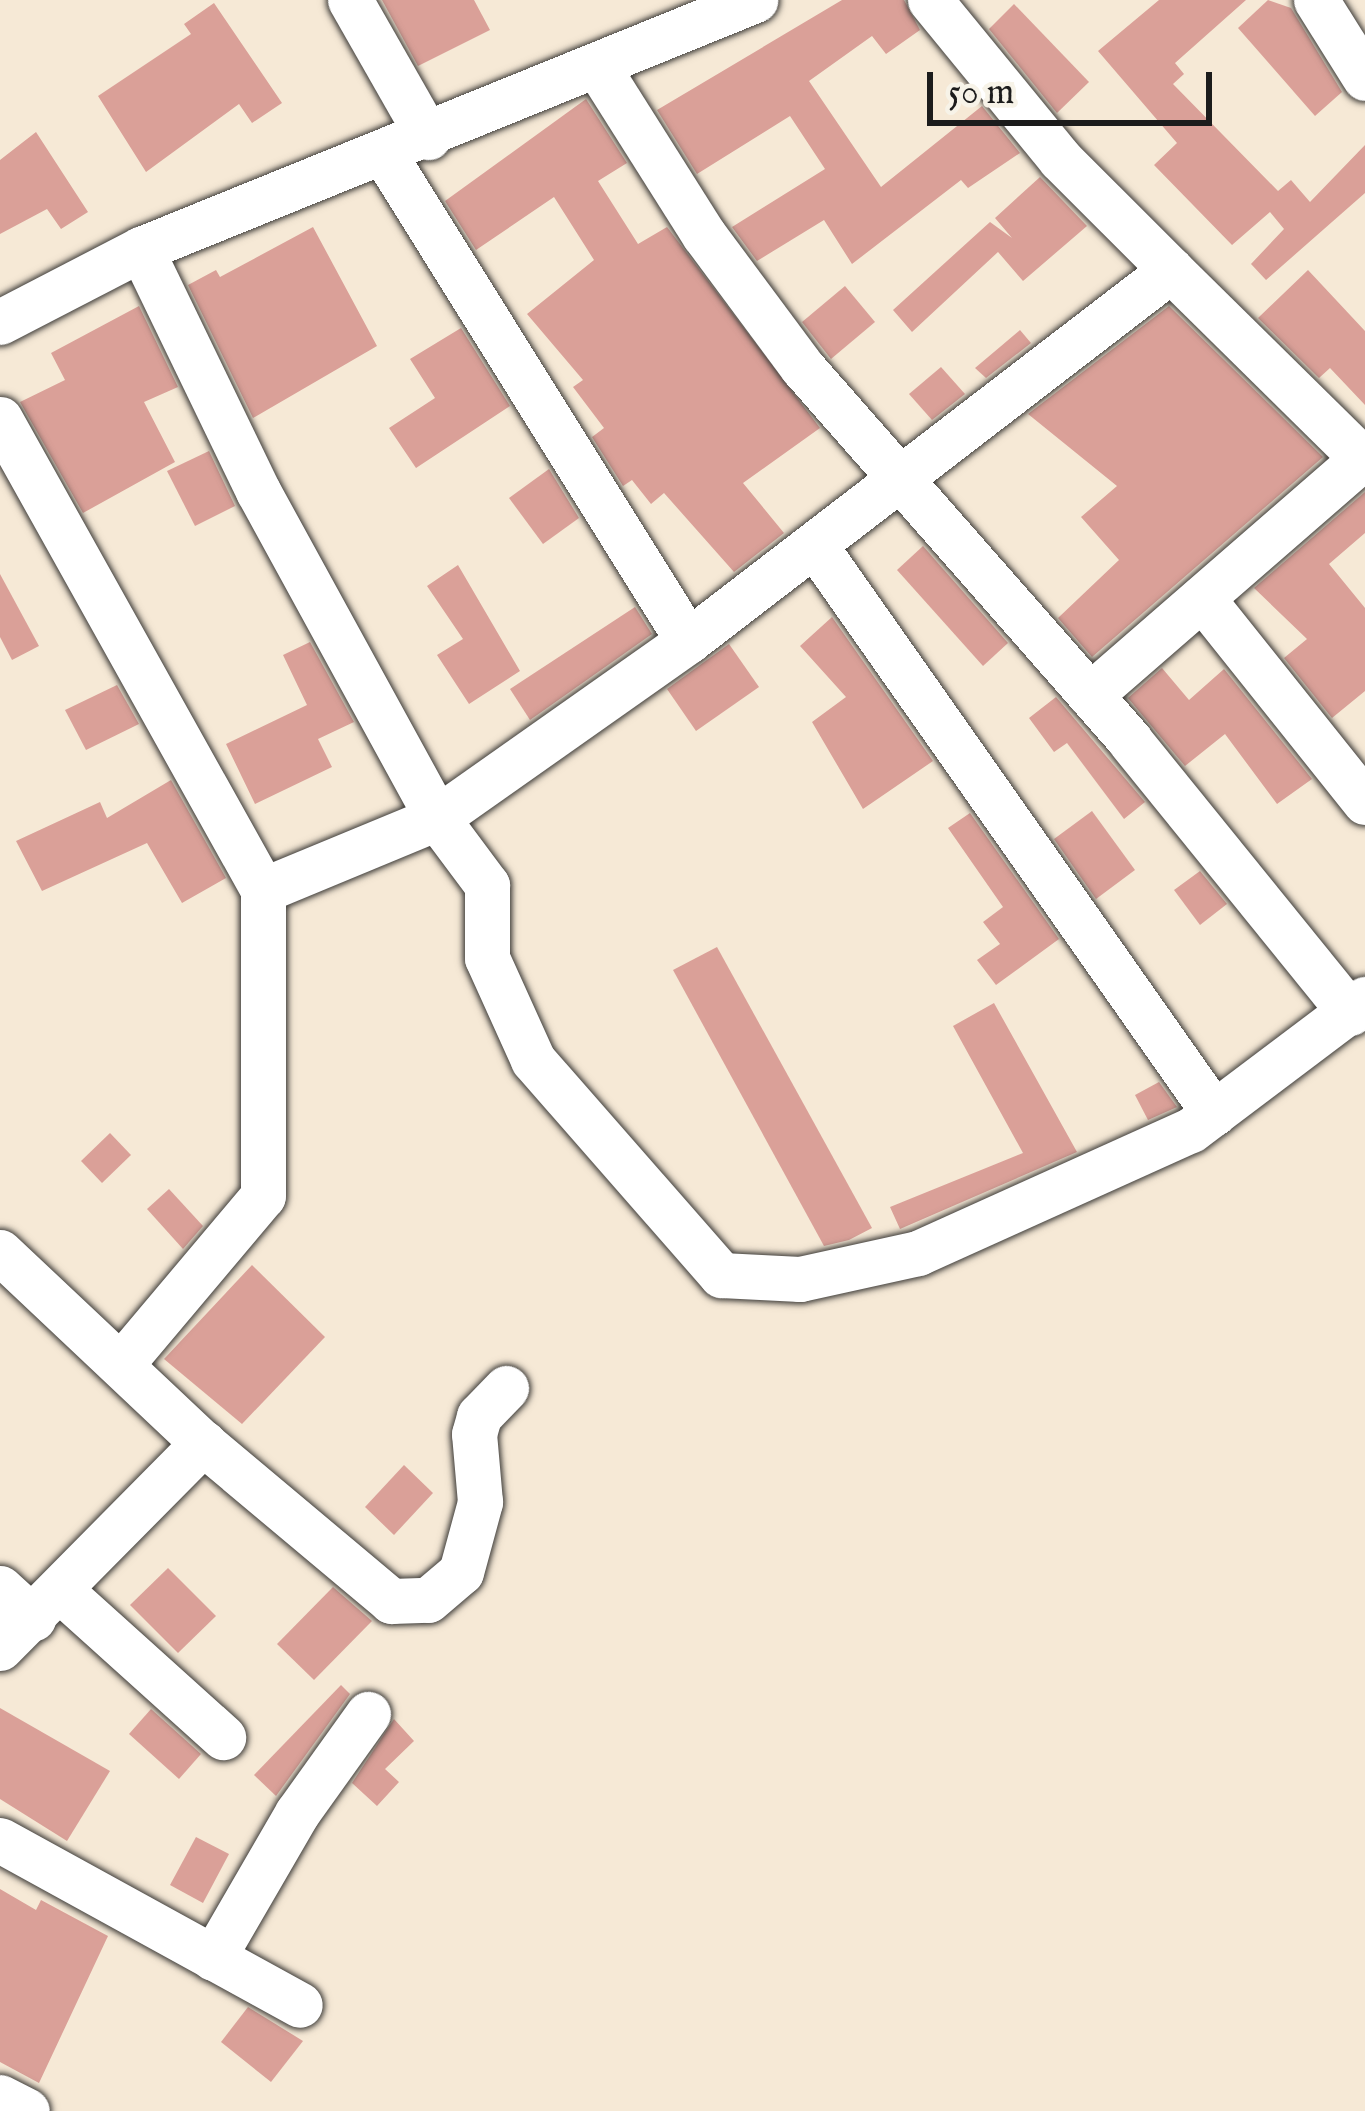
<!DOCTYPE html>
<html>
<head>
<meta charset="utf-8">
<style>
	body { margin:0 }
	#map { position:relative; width:1365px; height:2111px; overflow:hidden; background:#f6e9d6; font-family:"IM FELL English",serif }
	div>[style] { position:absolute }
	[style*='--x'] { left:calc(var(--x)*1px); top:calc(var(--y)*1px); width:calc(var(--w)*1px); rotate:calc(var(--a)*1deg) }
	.building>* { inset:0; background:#daa098 }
	.roads { filter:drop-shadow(0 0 3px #3d3b38) drop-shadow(0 0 3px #3d3b38) }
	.street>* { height:45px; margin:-22.5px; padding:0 22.5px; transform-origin:22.5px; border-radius:22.5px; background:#fff }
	span { translate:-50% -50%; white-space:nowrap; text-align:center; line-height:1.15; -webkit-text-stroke:9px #f7f3e8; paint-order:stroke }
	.scale { position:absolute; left:927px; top:72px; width:285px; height:54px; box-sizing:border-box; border:6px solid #1c1c1c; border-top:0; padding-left:15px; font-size:36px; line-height:42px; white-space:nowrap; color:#1c1c1c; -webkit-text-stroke:9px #f7f3e8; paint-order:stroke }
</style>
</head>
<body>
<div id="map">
	<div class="building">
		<i style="clip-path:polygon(382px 0,474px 0,490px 30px,418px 66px)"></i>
		<i style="clip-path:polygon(842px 0,904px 0,920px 30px,886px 54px,872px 36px,809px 81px,881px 187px,982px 106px,1020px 153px,968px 188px,961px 180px,852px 264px,824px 220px,757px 261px,732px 227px,825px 169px,790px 116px,697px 174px,657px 110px)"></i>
		<i style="clip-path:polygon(1159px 0,1246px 0,1175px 63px,1184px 74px,1173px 84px,1278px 191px,1291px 180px,1310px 202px,1365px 145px,1365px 193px,1266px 280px,1251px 264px,1284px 229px,1270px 212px,1232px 245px,1154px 165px,1177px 143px,1098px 51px)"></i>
		<i style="clip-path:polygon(1268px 0,1291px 8px,1342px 92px,1315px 116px,1238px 28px)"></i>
		<i style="clip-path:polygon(214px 3px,282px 103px,252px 123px,239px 104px,146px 172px,98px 96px,191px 34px,184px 24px)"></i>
		<i style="clip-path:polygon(1014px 4px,1089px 82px,1057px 113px,989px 29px)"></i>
		<i style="clip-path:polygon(586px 99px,627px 163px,598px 181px,638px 244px,667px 227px,820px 428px,743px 483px,784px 533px,734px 572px,664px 493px,651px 504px,632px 480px,623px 486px,592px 437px,604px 428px,573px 387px,583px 380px,527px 314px,594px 260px,554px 197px,476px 250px,445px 201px)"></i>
		<i style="clip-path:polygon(36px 132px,88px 212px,61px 229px,47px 209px,0 234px,0 160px)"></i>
		<i style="clip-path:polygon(1040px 177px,1087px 226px,1023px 281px,998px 252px,912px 332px,893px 310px,990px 222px,1012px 238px,995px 218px)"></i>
		<i style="clip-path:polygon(313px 227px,377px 346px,253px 418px,188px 285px,216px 270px,220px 277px)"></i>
		<i style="clip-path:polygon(1308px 270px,1365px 331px,1365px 405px,1330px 368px,1319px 378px,1258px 318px)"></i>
		<i style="clip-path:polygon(845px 286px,875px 322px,831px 359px,802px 322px)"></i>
		<i style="clip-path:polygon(139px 306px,178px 387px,144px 402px,175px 462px,83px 513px,20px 402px,65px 380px,51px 353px)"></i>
		<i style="clip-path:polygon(1169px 306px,1323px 457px,1092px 657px,1058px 618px,1119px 560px,1081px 517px,1117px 486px,1028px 414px)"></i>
		<i style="clip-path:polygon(461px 328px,510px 406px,416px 468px,389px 428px,435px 398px,410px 359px)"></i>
		<i style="clip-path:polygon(1020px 330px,1031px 343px,986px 378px,975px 368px)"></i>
		<i style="clip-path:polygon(941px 367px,965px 394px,932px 420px,909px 394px)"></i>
		<i style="clip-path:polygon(209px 451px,235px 506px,195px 526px,167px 471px)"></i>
		<i style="clip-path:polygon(549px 469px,579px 518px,543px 544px,509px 498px)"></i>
		<i style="clip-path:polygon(1365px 492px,1365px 533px,1329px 564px,1365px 608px,1365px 691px,1332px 718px,1284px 658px,1307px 639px,1254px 588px)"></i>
		<i style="clip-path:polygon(923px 546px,1008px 643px,983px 666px,897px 570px)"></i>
		<i style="clip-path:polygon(458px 565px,520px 671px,469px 704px,437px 655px,463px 639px,427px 586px)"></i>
		<i style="clip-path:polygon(0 574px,39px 646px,12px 660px,0 637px)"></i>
		<i style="clip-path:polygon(635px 607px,652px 634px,530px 720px,510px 689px)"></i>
		<i style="clip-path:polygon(832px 617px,933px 761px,863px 809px,812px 722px,846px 697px,800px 646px)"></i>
		<i style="clip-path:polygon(310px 642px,354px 722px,318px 739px,332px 767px,255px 804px,226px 744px,307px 705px,283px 655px)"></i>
		<i style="clip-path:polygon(729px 644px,759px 687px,696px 731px,667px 689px)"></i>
		<i style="clip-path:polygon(1162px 668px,1189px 700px,1224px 669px,1312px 779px,1277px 804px,1225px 734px,1185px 766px,1128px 698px)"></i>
		<i style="clip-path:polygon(117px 685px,139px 724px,86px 750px,65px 710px)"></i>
		<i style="clip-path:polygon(1056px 697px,1145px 802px,1124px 819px,1067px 743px,1054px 752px,1029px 718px)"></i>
		<i style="clip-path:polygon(171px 780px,226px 878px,182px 903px,147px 843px,42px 891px,16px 841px,100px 802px,107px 818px)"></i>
		<i style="clip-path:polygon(1092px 811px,1135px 870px,1096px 899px,1054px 839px)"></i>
		<i style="clip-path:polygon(970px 813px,1059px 939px,996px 985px,977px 960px,1000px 944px,983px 922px,1003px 907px,948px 828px)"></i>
		<i style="clip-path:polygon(1200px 871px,1227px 904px,1200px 925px,1174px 890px)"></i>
		<i style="clip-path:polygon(717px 947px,872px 1228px,849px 1240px,824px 1246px,673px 970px)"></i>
		<i style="clip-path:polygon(994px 1003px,1077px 1152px,900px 1229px,890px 1207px,1023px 1153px,953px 1026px)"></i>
		<i style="clip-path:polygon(1159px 1082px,1177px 1107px,1148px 1120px,1135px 1095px)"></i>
		<i style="clip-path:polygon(110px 1133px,131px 1155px,102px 1183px,81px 1161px)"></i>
		<i style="clip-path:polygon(169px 1189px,203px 1226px,183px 1249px,147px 1209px)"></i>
		<i style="clip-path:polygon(252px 1265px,325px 1337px,242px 1424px,164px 1359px)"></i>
		<i style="clip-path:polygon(404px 1465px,433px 1493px,394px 1535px,365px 1507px)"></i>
		<i style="clip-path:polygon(168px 1568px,216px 1616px,178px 1653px,130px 1605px)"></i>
		<i style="clip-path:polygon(333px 1587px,372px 1621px,314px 1680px,277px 1644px)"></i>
		<i style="clip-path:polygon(341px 1685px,350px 1694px,276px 1796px,254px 1775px)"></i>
		<i style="clip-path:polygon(0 1708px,110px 1771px,67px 1841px,0 1799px)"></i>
		<i style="clip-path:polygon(151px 1709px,201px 1754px,179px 1779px,129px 1734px)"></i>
		<i style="clip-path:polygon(394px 1719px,414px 1741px,385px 1769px,399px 1782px,377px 1806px,352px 1783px)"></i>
		<i style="clip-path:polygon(196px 1837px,229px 1854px,203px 1903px,170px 1885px)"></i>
		<i style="clip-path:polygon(0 1889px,36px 1910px,41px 1900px,108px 1936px,39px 2083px,0 2062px)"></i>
		<i style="clip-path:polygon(248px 2007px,303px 2041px,271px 2082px,221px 2042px)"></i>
	</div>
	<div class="roads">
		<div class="street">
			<i style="--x:350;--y:0;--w:158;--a:60.3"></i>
			<i style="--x:930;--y:0;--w:205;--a:50.7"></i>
			<i style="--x:1060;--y:159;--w:157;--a:45"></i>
			<i style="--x:1316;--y:0;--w:92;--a:57.9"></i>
			<i style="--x:599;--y:69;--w:196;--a:57.7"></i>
			<i style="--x:704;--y:235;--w:164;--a:53.4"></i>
			<i style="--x:802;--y:367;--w:497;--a:48.7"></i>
			<i style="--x:1130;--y:741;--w:350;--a:51"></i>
			<i style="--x:384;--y:154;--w:574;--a:58.03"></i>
			<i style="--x:688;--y:641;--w:609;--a:-37.53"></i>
			<i style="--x:1171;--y:270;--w:272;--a:44.6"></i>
			<i style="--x:141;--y:249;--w:269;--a:64.2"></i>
			<i style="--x:258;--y:491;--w:373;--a:61.3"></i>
			<i style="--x:437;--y:818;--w:84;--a:53.3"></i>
			<i style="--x:487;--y:885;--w:73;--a:90"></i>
			<i style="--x:487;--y:958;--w:112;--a:65.7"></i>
			<i style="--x:533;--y:1060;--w:286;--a:48.8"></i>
			<i style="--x:721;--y:1275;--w:79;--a:2.9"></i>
			<i style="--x:800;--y:1279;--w:121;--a:-12.4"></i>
			<i style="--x:918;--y:1253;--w:299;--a:-24.3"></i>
			<i style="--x:1191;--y:1130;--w:218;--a:-37"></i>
			<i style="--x:0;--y:322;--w:159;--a:-27.4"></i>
			<i style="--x:141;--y:249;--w:663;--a:-22.07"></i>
			<i style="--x:0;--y:419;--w:539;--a:60.82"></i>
			<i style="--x:816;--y:547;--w:692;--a:54.89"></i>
			<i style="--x:1202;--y:598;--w:261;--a:51.4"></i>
			<i style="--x:1090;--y:695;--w:364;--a:-41"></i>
			<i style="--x:0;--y:1252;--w:279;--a:43.3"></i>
			<i style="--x:123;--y:1362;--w:217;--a:-49.9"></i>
			<i style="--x:263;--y:1196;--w:306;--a:-90"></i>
			<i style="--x:263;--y:890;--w:188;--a:-22.5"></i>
			<i style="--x:437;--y:818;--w:307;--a:-35.2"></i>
			<i style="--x:0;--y:1588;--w:45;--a:42.3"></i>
			<i style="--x:62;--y:1592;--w:217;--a:42"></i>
			<i style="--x:0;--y:1648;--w:289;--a:-45.3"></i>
			<i style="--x:203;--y:1443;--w:246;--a:40"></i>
			<i style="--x:391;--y:1601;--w:37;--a:-2"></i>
			<i style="--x:428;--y:1600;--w:43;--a:-40.3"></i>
			<i style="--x:461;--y:1572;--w:73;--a:-74.8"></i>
			<i style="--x:480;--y:1502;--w:68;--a:-95"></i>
			<i style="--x:474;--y:1434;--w:19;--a:-74"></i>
			<i style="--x:479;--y:1416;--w:39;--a:-46"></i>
			<i style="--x:0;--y:1840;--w:342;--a:28.8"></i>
			<i style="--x:213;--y:1958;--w:168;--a:-59.9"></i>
			<i style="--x:297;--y:1813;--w:122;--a:-54.4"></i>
			<i style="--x:0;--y:2097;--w:30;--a:27"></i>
		</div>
	</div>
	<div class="scale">50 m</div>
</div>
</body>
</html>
